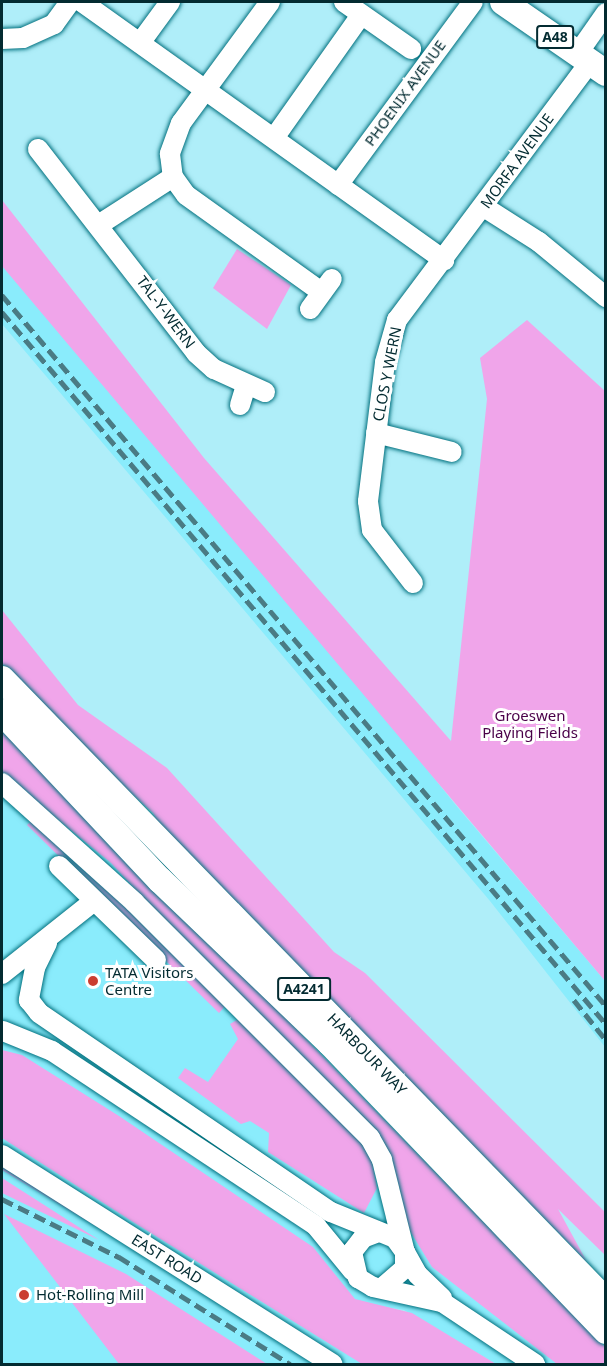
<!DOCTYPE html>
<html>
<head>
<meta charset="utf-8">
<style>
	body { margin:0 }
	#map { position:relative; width:607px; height:1366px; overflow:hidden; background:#afeef9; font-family:"Noto Sans",sans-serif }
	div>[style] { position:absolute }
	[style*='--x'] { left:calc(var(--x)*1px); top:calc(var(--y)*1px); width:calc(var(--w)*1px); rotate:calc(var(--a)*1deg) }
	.built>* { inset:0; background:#8aecfc }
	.green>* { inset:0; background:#f0a5ea }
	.roads { filter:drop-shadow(0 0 2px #00707e) drop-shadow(0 0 2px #00707e) }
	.minor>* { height:20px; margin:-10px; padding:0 10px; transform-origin:10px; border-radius:10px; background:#fff }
	.major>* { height:26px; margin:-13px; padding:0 13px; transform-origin:13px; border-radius:13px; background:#fff }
	.rail>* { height:4.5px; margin-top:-2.25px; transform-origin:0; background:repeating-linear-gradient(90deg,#4a7b84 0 12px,transparent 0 18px) }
	.dots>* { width:16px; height:16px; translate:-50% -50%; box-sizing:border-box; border:3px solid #fff; border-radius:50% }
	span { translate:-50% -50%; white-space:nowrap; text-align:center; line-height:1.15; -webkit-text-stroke:6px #fff; paint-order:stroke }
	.shield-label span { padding:2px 4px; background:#fff; border:2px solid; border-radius:4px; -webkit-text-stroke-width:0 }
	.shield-label { font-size:14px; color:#032b31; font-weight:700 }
	.street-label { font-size:15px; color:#032b31 }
	.park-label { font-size:15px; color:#4a0049 }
	.poi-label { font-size:15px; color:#032b31 }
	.left { translate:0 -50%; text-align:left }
	.frame { position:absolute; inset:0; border:3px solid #032b31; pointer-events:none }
</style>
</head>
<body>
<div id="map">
	<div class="built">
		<i style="clip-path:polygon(2px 239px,454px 803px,605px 981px,605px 1047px,490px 901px,2px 324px)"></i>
		<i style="clip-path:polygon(2px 726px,581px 1364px,496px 1364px,404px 1310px,373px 1305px,463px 1364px,2px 1364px)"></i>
	</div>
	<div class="green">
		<i style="clip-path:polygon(2px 200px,204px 458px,451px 741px,487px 399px,480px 358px,527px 320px,605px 391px,605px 981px,2px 266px)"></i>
		<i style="clip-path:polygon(237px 249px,291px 285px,267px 329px,213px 288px)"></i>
		<i style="clip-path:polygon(2px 610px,78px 705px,167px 768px,334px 952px,365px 973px,605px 1212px,605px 1255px,558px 1209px,587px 1262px,162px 830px,153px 813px,58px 727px,2px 663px)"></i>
		<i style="clip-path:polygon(2px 726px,605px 1347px,605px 1364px,557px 1364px,432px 1267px,402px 1218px,390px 1166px,111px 863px,2px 774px)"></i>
		<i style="clip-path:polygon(32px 820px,104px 881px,227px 1004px,219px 1013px,27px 825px)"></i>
		<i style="clip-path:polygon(240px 1018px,356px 1132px,371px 1154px,377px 1188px,364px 1213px,268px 1152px,269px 1133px,250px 1121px,241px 1124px,178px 1078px,185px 1068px,208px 1082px,238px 1039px,230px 1024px)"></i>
		<i style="clip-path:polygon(2px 1050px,22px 1055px,119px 1116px,313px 1247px,355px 1299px,412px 1313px,496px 1364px,362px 1364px,133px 1222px,2px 1138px)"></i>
		<i style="clip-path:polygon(2px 1165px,165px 1268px,2px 1170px)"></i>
		<i style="clip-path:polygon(2px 1178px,99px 1240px,2px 1193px)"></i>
		<i style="clip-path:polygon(4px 1214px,126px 1274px,267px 1364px,119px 1364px)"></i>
	</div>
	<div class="roads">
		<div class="minor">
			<i style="--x:82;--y:2;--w:445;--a:35.5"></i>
			<i style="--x:270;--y:2;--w:150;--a:126.3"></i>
			<i style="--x:181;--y:123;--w:33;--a:110"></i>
			<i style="--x:170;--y:154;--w:23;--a:83"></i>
			<i style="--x:173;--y:177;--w:22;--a:54"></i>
			<i style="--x:186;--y:195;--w:165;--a:35.6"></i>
			<i style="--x:344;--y:2;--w:82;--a:35"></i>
			<i style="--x:2;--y:39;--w:21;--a:-3"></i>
			<i style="--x:23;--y:38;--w:34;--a:-24"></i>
			<i style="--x:54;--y:24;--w:27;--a:-54"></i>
			<i style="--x:140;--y:43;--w:51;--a:-53.8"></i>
			<i style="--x:578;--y:53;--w:49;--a:-55"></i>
			<i style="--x:274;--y:138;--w:151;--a:-54.7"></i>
			<i style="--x:38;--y:149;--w:258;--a:52.2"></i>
			<i style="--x:196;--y:353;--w:24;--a:42"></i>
			<i style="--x:214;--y:369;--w:56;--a:24.3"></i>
			<i style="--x:338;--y:185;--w:227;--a:-53.6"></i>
			<i style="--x:484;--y:207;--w:65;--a:32.5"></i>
			<i style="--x:539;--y:242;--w:87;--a:39.4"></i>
			<i style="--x:100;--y:224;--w:87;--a:-32.8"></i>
			<i style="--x:310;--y:309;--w:37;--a:-54"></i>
			<i style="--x:240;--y:405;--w:21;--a:-73"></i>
			<i style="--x:376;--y:433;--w:78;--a:14"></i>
			<i style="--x:413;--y:583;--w:67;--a:-127.7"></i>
			<i style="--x:372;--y:530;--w:29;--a:-98"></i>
			<i style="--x:368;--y:501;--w:140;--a:-83"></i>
			<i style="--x:385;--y:362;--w:44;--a:-74.1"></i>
			<i style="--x:397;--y:320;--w:322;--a:-53.2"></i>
			<i style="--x:2;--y:783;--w:178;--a:42"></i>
			<i style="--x:134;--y:902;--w:334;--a:45"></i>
			<i style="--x:370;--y:1138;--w:25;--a:61"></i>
			<i style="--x:382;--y:1160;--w:92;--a:76.1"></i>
			<i style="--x:59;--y:866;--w:135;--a:44.1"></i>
			<i style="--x:47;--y:943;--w:28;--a:116"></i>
			<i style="--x:35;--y:968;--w:33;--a:101"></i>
			<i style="--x:29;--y:1000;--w:16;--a:52"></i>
			<i style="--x:39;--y:1013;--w:353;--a:34.3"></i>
			<i style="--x:331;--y:1212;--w:69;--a:22.1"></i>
			<i style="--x:395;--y:1238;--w:17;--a:54"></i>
			<i style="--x:405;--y:1252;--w:16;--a:90"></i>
			<i style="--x:405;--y:1268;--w:29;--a:139"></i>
			<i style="--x:2;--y:974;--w:116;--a:-38.4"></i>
			<i style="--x:3;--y:1031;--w:53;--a:22.2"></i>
			<i style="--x:52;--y:1051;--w:317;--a:33.5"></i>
			<i style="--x:316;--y:1226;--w:58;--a:50.6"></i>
			<i style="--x:2;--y:1155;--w:391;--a:32.3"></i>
			<i style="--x:376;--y:1233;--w:14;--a:159"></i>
			<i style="--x:363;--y:1238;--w:18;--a:128"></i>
			<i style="--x:352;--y:1252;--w:27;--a:77"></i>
			<i style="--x:358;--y:1278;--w:17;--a:31"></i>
			<i style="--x:373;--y:1287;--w:71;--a:12.3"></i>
			<i style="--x:442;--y:1302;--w:112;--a:33.7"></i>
			<i style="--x:405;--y:1252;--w:25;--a:61"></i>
			<i style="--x:417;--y:1274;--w:35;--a:44"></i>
		</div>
		<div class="major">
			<i style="--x:503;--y:2;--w:125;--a:34.6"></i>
			<i style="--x:2;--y:679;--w:867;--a:45.84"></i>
			<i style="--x:2;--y:712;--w:231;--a:46.8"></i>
			<i style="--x:160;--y:880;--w:236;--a:43.8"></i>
			<i style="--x:330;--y:1043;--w:399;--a:46.2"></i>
		</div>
	</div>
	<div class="rail">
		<i style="--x:2;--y:295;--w:933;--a:49.65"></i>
		<i style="--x:2;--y:312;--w:934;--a:49.69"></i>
		<i style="--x:574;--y:1000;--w:51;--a:51.3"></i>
		<i style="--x:2;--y:1199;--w:131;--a:26.4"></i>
		<i style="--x:119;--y:1257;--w:202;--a:32"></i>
	</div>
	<div class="dots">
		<i style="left:93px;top:981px;background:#ca3d30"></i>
		<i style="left:24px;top:1295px;background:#ca3d30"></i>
	</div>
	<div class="shield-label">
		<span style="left:555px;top:37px">A48</span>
		<span style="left:304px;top:989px">A4241</span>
	</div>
	<div class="street-label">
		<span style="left:405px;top:93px;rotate:-54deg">PHOENIX AVENUE</span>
		<span style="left:517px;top:161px;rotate:-54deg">MORFA AVENUE</span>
		<span style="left:166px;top:312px;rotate:53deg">TAL-Y-WERN</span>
		<span style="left:387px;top:374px;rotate:-79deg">CLOS Y WERN</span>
		<span style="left:367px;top:1054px;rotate:46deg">HARBOUR WAY</span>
		<span style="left:167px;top:1259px;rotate:32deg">EAST ROAD</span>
	</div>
	<div class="park-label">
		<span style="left:530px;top:724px">Groeswen<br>Playing Fields</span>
	</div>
	<div class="poi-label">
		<span class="left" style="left:105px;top:981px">TATA Visitors<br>Centre</span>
		<span class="left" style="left:36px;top:1295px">Hot-Rolling Mill</span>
	</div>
	<div class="frame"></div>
</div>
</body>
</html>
